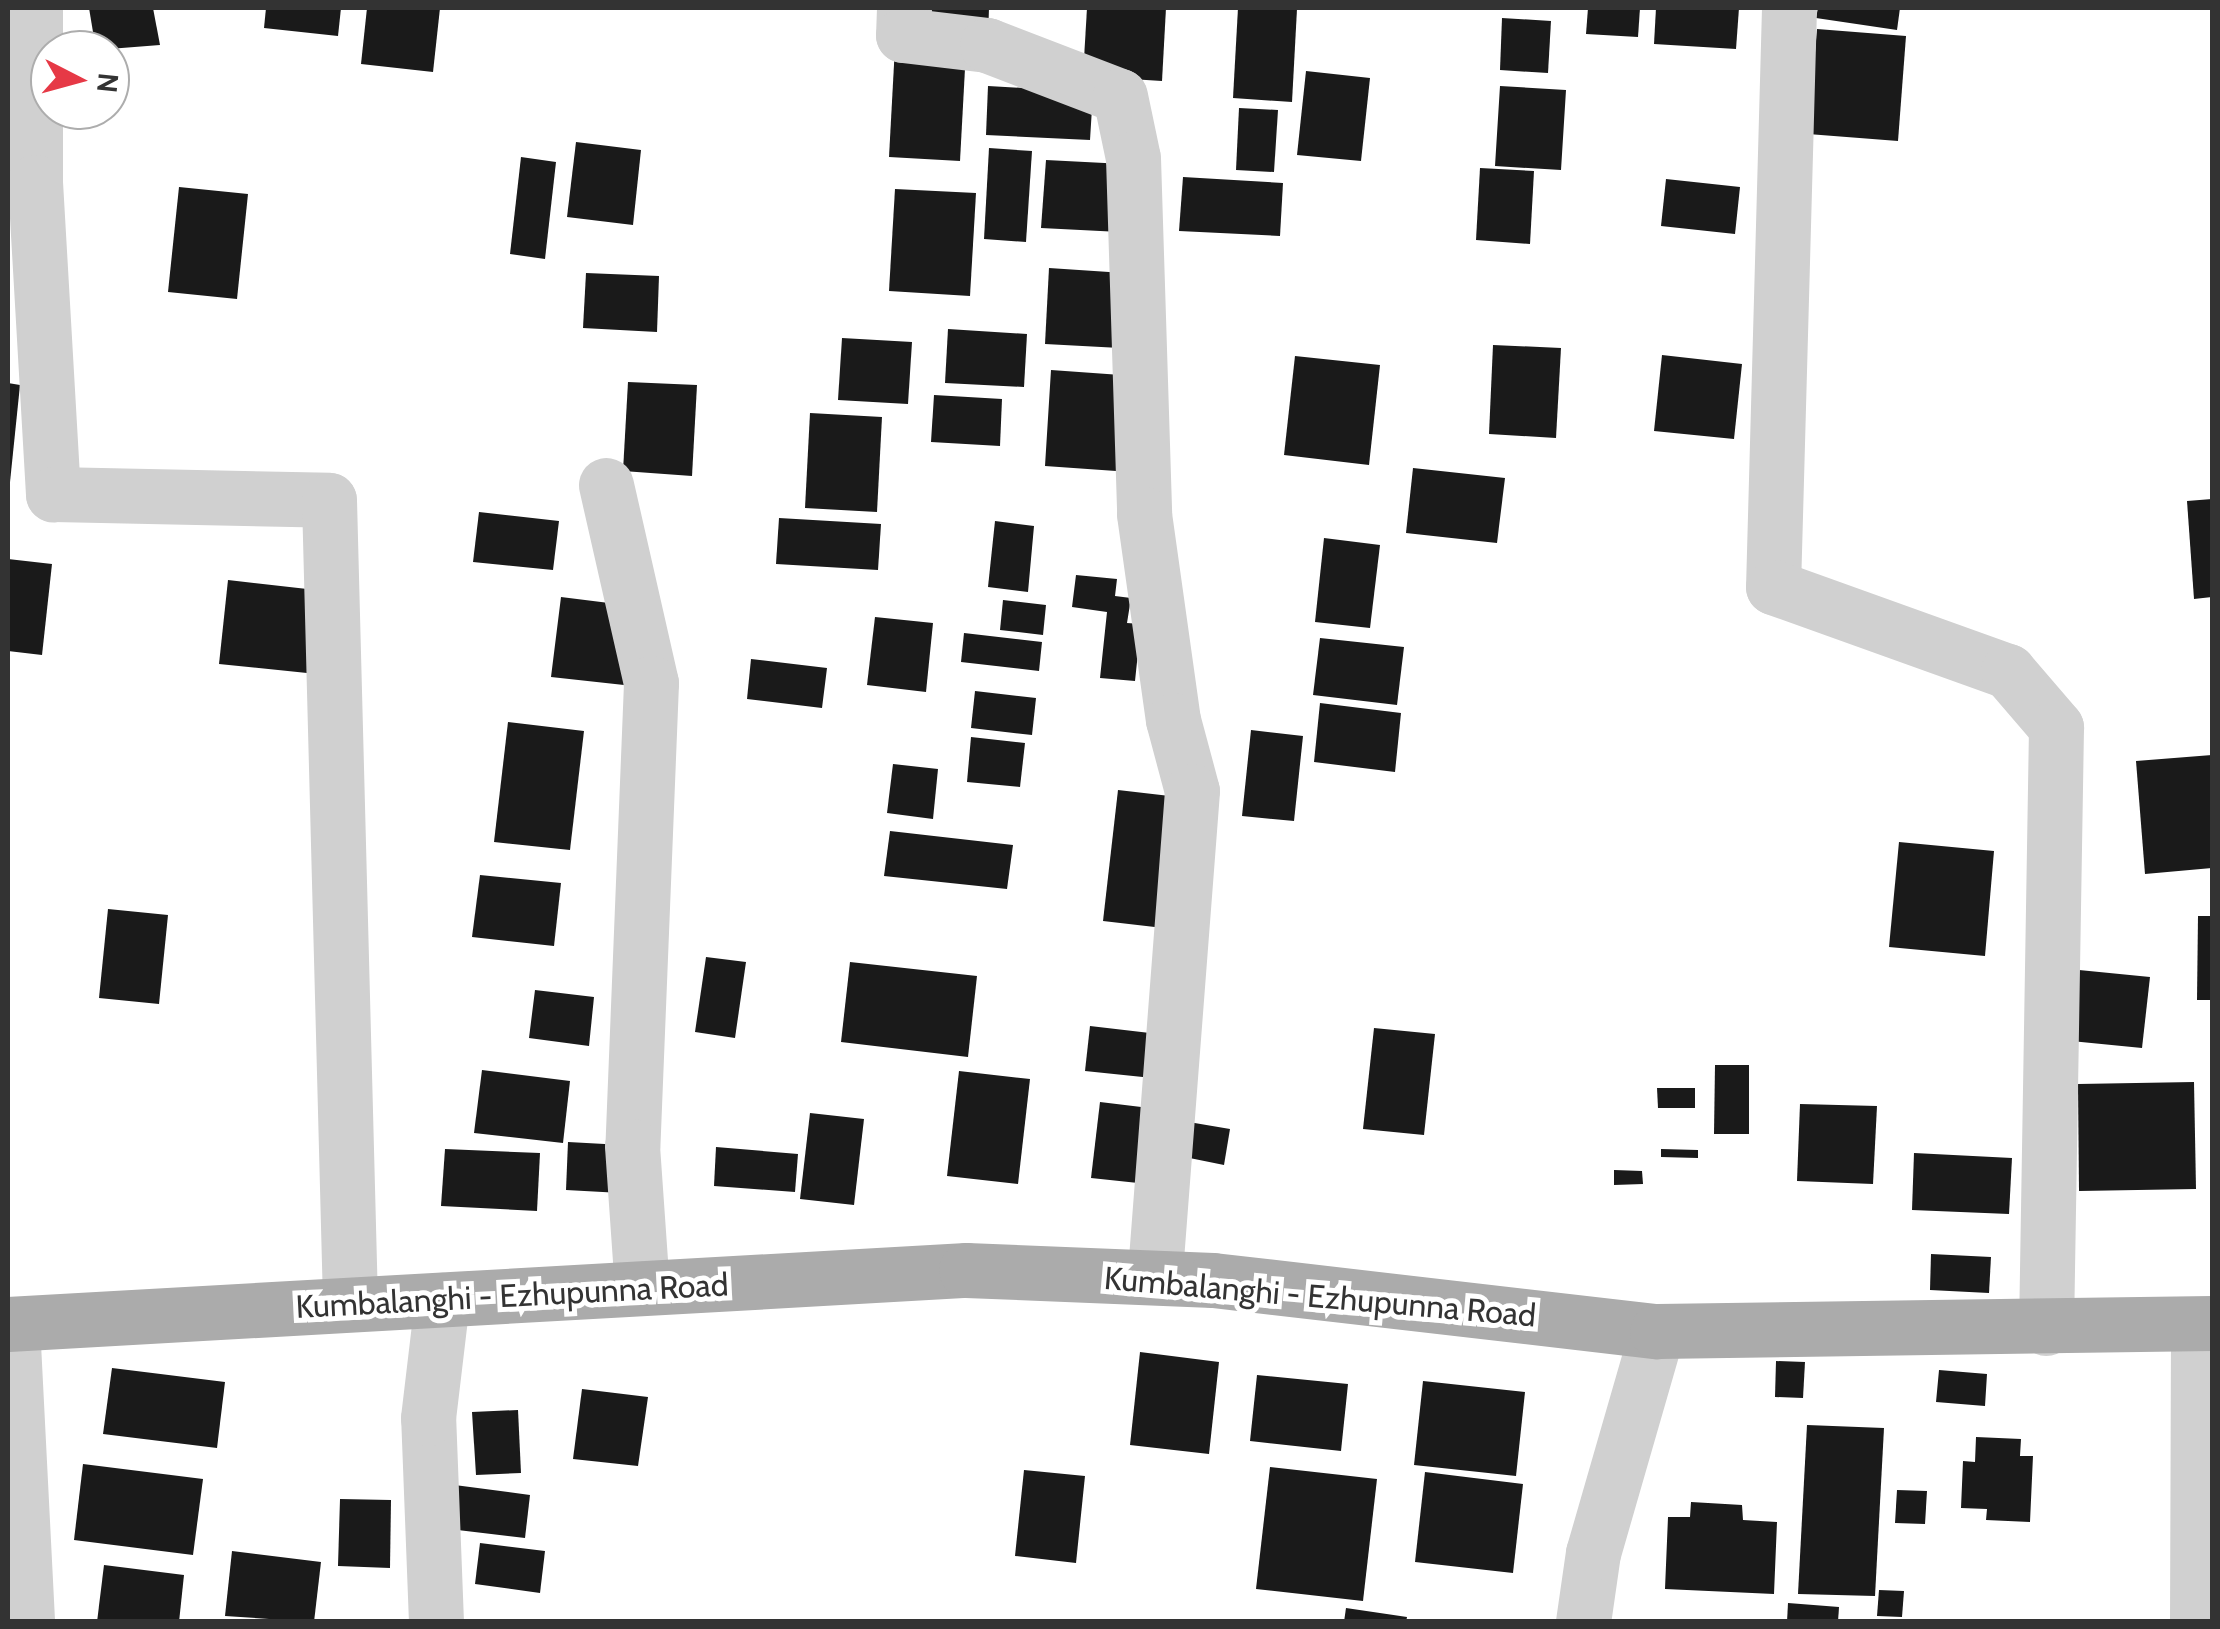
<!DOCTYPE html>
<html>
<head>
<meta charset="utf-8">
<style>
	body { margin:0 }
	#map { position:relative; width:2220px; height:1629px; overflow:hidden; background:#fff; font-family:Cabin,sans-serif }
	div>[style] { position:absolute }
	[style*='--x'] { left:calc(var(--x)*1px); top:calc(var(--y)*1px); width:calc(var(--w)*1px); rotate:calc(var(--a)*1deg) }
	.building>* { inset:0; background:#1a1a1a }
	.minor>* { height:55px; margin:-27.5px; padding:0 27.5px; transform-origin:27.5px; border-radius:27.5px; background:#d0d0d0 }
	.major>* { height:55px; margin:-27.5px; padding:0 27.5px; transform-origin:27.5px; border-radius:27.5px; background:#ababab }
	span { translate:-50% -50%; white-space:nowrap; text-align:center; line-height:1.15; -webkit-text-stroke:10px #fff; paint-order:stroke }
	.street-label { font-size:32px; color:#333 }
	.frame { position:absolute; inset:0; border:10px solid #333; pointer-events:none }
	.north { position:absolute; left:30px; top:30px; width:100px; height:100px; box-sizing:border-box; background:#fff; border:2px solid #adadad; border-radius:50%; rotate:96deg; font-size:28px; font-weight:700; line-height:40px; text-align:center; color:#333 }
	.north::after { content:''; display:block; margin:auto; width:35px; height:45px; background:#e63946; clip-path:polygon(50% 0,100% 100%,50% 72%,0 100%) }
</style>
</head>
<body>
<div id="map">
	<div class="building">
		<i style="clip-path:polygon(89px 8px,153px 8px,160px 45px,96px 50px)"></i>
		<i style="clip-path:polygon(266px 8px,341px 8px,338px 36px,264px 28px)"></i>
		<i style="clip-path:polygon(367px 8px,440px 8px,433px 72px,361px 64px)"></i>
		<i style="clip-path:polygon(920px 8px,989px 8px,988px 37px)"></i>
		<i style="clip-path:polygon(1087px 8px,1166px 8px,1162px 81px,1083px 76px)"></i>
		<i style="clip-path:polygon(1238px 8px,1297px 9px,1292px 102px,1233px 98px)"></i>
		<i style="clip-path:polygon(1588px 8px,1640px 8px,1638px 37px,1586px 34px)"></i>
		<i style="clip-path:polygon(1656px 8px,1739px 8px,1736px 49px,1654px 44px)"></i>
		<i style="clip-path:polygon(1818px 8px,1900px 8px,1897px 30px,1816px 18px)"></i>
		<i style="clip-path:polygon(1502px 18px,1551px 21px,1548px 73px,1500px 70px)"></i>
		<i style="clip-path:polygon(1817px 29px,1906px 36px,1898px 141px,1808px 134px)"></i>
		<i style="clip-path:polygon(895px 46px,966px 50px,960px 161px,889px 157px)"></i>
		<i style="clip-path:polygon(1306px 71px,1370px 78px,1361px 161px,1297px 155px)"></i>
		<i style="clip-path:polygon(988px 86px,1093px 92px,1090px 140px,986px 135px)"></i>
		<i style="clip-path:polygon(1500px 86px,1566px 90px,1561px 170px,1495px 166px)"></i>
		<i style="clip-path:polygon(1239px 108px,1278px 110px,1274px 172px,1236px 170px)"></i>
		<i style="clip-path:polygon(576px 142px,641px 150px,633px 225px,567px 217px)"></i>
		<i style="clip-path:polygon(989px 148px,1032px 151px,1026px 242px,984px 239px)"></i>
		<i style="clip-path:polygon(521px 157px,556px 162px,545px 259px,510px 254px)"></i>
		<i style="clip-path:polygon(1046px 160px,1124px 164px,1120px 232px,1041px 228px)"></i>
		<i style="clip-path:polygon(1480px 168px,1534px 171px,1530px 244px,1476px 240px)"></i>
		<i style="clip-path:polygon(1183px 177px,1283px 183px,1280px 236px,1179px 231px)"></i>
		<i style="clip-path:polygon(1666px 179px,1740px 187px,1735px 234px,1661px 226px)"></i>
		<i style="clip-path:polygon(179px 187px,248px 194px,237px 299px,168px 292px)"></i>
		<i style="clip-path:polygon(895px 189px,976px 193px,970px 296px,889px 291px)"></i>
		<i style="clip-path:polygon(1049px 268px,1124px 273px,1120px 348px,1045px 344px)"></i>
		<i style="clip-path:polygon(586px 273px,659px 276px,657px 332px,583px 328px)"></i>
		<i style="clip-path:polygon(948px 329px,1027px 334px,1024px 387px,945px 383px)"></i>
		<i style="clip-path:polygon(842px 338px,912px 342px,908px 404px,838px 400px)"></i>
		<i style="clip-path:polygon(1493px 345px,1561px 348px,1556px 438px,1489px 434px)"></i>
		<i style="clip-path:polygon(1662px 355px,1742px 364px,1734px 439px,1654px 431px)"></i>
		<i style="clip-path:polygon(1295px 356px,1380px 365px,1369px 465px,1284px 455px)"></i>
		<i style="clip-path:polygon(1051px 370px,1121px 375px,1116px 471px,1045px 466px)"></i>
		<i style="clip-path:polygon(628px 382px,697px 385px,692px 476px,623px 471px)"></i>
		<i style="clip-path:polygon(8px 383px,20px 385px,10px 482px,8px 482px)"></i>
		<i style="clip-path:polygon(934px 395px,1002px 399px,1000px 446px,931px 442px)"></i>
		<i style="clip-path:polygon(810px 413px,882px 417px,877px 512px,805px 508px)"></i>
		<i style="clip-path:polygon(1413px 468px,1505px 478px,1497px 543px,1406px 533px)"></i>
		<i style="clip-path:polygon(2212px 499px,2212px 597px,2194px 599px,2187px 501px)"></i>
		<i style="clip-path:polygon(479px 512px,559px 521px,553px 570px,473px 562px)"></i>
		<i style="clip-path:polygon(779px 518px,881px 524px,878px 570px,776px 564px)"></i>
		<i style="clip-path:polygon(995px 521px,1034px 526px,1028px 592px,988px 587px)"></i>
		<i style="clip-path:polygon(1324px 538px,1380px 545px,1370px 628px,1315px 622px)"></i>
		<i style="clip-path:polygon(8px 559px,52px 564px,42px 655px,8px 651px)"></i>
		<i style="clip-path:polygon(1076px 575px,1117px 579px,1115px 596px,1131px 598px,1127px 623px,1141px 624px,1135px 681px,1100px 678px,1107px 612px,1072px 607px)"></i>
		<i style="clip-path:polygon(228px 580px,316px 590px,307px 673px,219px 664px)"></i>
		<i style="clip-path:polygon(561px 597px,633px 606px,624px 685px,551px 677px)"></i>
		<i style="clip-path:polygon(1003px 600px,1046px 605px,1043px 635px,1000px 630px)"></i>
		<i style="clip-path:polygon(875px 617px,933px 623px,926px 692px,867px 685px)"></i>
		<i style="clip-path:polygon(964px 633px,1042px 642px,1039px 671px,961px 662px)"></i>
		<i style="clip-path:polygon(1320px 638px,1404px 647px,1397px 705px,1313px 695px)"></i>
		<i style="clip-path:polygon(751px 659px,827px 668px,822px 708px,747px 699px)"></i>
		<i style="clip-path:polygon(975px 691px,1036px 698px,1032px 735px,971px 728px)"></i>
		<i style="clip-path:polygon(1320px 703px,1401px 713px,1395px 772px,1314px 762px)"></i>
		<i style="clip-path:polygon(508px 722px,584px 731px,570px 850px,494px 842px)"></i>
		<i style="clip-path:polygon(1251px 730px,1303px 736px,1294px 821px,1242px 816px)"></i>
		<i style="clip-path:polygon(971px 737px,1025px 743px,1020px 787px,967px 782px)"></i>
		<i style="clip-path:polygon(2212px 755px,2212px 868px,2145px 874px,2136px 761px)"></i>
		<i style="clip-path:polygon(893px 764px,938px 769px,933px 819px,887px 813px)"></i>
		<i style="clip-path:polygon(1118px 790px,1187px 798px,1172px 929px,1103px 921px)"></i>
		<i style="clip-path:polygon(890px 831px,1013px 845px,1007px 889px,884px 876px)"></i>
		<i style="clip-path:polygon(1899px 842px,1994px 851px,1985px 956px,1889px 947px)"></i>
		<i style="clip-path:polygon(480px 875px,561px 883px,554px 946px,472px 937px)"></i>
		<i style="clip-path:polygon(108px 909px,168px 915px,159px 1004px,99px 998px)"></i>
		<i style="clip-path:polygon(2198px 916px,2212px 916px,2212px 1000px,2197px 1000px)"></i>
		<i style="clip-path:polygon(706px 957px,746px 962px,735px 1038px,695px 1032px)"></i>
		<i style="clip-path:polygon(850px 962px,977px 976px,968px 1057px,841px 1042px)"></i>
		<i style="clip-path:polygon(2079px 970px,2150px 977px,2142px 1048px,2071px 1041px)"></i>
		<i style="clip-path:polygon(535px 990px,594px 997px,589px 1046px,529px 1038px)"></i>
		<i style="clip-path:polygon(1090px 1026px,1167px 1035px,1162px 1079px,1085px 1071px)"></i>
		<i style="clip-path:polygon(1374px 1028px,1435px 1034px,1424px 1135px,1363px 1129px)"></i>
		<i style="clip-path:polygon(1715px 1065px,1749px 1065px,1749px 1134px,1714px 1134px)"></i>
		<i style="clip-path:polygon(482px 1070px,570px 1081px,563px 1143px,474px 1133px)"></i>
		<i style="clip-path:polygon(959px 1071px,1030px 1079px,1018px 1184px,947px 1176px)"></i>
		<i style="clip-path:polygon(2194px 1082px,2196px 1189px,2079px 1191px,2078px 1084px)"></i>
		<i style="clip-path:polygon(1657px 1088px,1695px 1088px,1695px 1108px,1658px 1108px)"></i>
		<i style="clip-path:polygon(1100px 1102px,1166px 1110px,1157px 1185px,1091px 1178px)"></i>
		<i style="clip-path:polygon(1800px 1104px,1877px 1106px,1873px 1184px,1797px 1181px)"></i>
		<i style="clip-path:polygon(810px 1113px,864px 1119px,854px 1205px,800px 1199px)"></i>
		<i style="clip-path:polygon(1171px 1119px,1230px 1129px,1224px 1165px,1165px 1153px)"></i>
		<i style="clip-path:polygon(568px 1142px,623px 1145px,621px 1193px,566px 1190px)"></i>
		<i style="clip-path:polygon(716px 1147px,798px 1154px,795px 1192px,714px 1186px)"></i>
		<i style="clip-path:polygon(445px 1149px,540px 1153px,537px 1211px,441px 1206px)"></i>
		<i style="clip-path:polygon(1661px 1149px,1698px 1150px,1698px 1158px,1661px 1157px)"></i>
		<i style="clip-path:polygon(1914px 1153px,2012px 1158px,2009px 1214px,1912px 1210px)"></i>
		<i style="clip-path:polygon(1614px 1170px,1642px 1171px,1643px 1184px,1614px 1185px)"></i>
		<i style="clip-path:polygon(1931px 1254px,1991px 1257px,1989px 1293px,1930px 1290px)"></i>
		<i style="clip-path:polygon(1140px 1352px,1219px 1362px,1209px 1454px,1130px 1445px)"></i>
		<i style="clip-path:polygon(1776px 1361px,1805px 1362px,1803px 1398px,1775px 1397px)"></i>
		<i style="clip-path:polygon(112px 1368px,225px 1382px,217px 1448px,103px 1434px)"></i>
		<i style="clip-path:polygon(1939px 1370px,1987px 1374px,1985px 1406px,1936px 1402px)"></i>
		<i style="clip-path:polygon(1257px 1375px,1348px 1384px,1341px 1451px,1250px 1441px)"></i>
		<i style="clip-path:polygon(1423px 1381px,1525px 1392px,1516px 1476px,1414px 1465px)"></i>
		<i style="clip-path:polygon(582px 1389px,648px 1397px,638px 1466px,573px 1459px)"></i>
		<i style="clip-path:polygon(518px 1410px,521px 1473px,476px 1475px,472px 1412px)"></i>
		<i style="clip-path:polygon(1807px 1425px,1884px 1428px,1875px 1596px,1798px 1594px)"></i>
		<i style="clip-path:polygon(1976px 1437px,2021px 1439px,2020px 1456px,2033px 1456px,2030px 1522px,1986px 1520px,1987px 1509px,1961px 1508px,1963px 1461px,1975px 1462px)"></i>
		<i style="clip-path:polygon(83px 1464px,203px 1479px,193px 1555px,74px 1540px)"></i>
		<i style="clip-path:polygon(1270px 1467px,1377px 1479px,1363px 1601px,1256px 1589px)"></i>
		<i style="clip-path:polygon(1024px 1470px,1085px 1476px,1076px 1563px,1015px 1556px)"></i>
		<i style="clip-path:polygon(1425px 1472px,1523px 1484px,1513px 1573px,1415px 1562px)"></i>
		<i style="clip-path:polygon(447px 1484px,530px 1495px,525px 1538px,441px 1528px)"></i>
		<i style="clip-path:polygon(1897px 1490px,1927px 1491px,1925px 1524px,1895px 1523px)"></i>
		<i style="clip-path:polygon(340px 1499px,391px 1500px,390px 1568px,338px 1566px)"></i>
		<i style="clip-path:polygon(1691px 1502px,1742px 1505px,1743px 1520px,1777px 1522px,1774px 1594px,1665px 1589px,1668px 1517px,1690px 1517px)"></i>
		<i style="clip-path:polygon(480px 1543px,545px 1551px,540px 1593px,475px 1584px)"></i>
		<i style="clip-path:polygon(232px 1551px,321px 1562px,314px 1622px,225px 1616px)"></i>
		<i style="clip-path:polygon(104px 1565px,184px 1575px,179px 1622px,97px 1622px)"></i>
		<i style="clip-path:polygon(1879px 1590px,1904px 1591px,1902px 1617px,1877px 1616px)"></i>
		<i style="clip-path:polygon(1788px 1603px,1839px 1607px,1838px 1622px,1787px 1622px)"></i>
		<i style="clip-path:polygon(1346px 1608px,1407px 1617px,1406px 1622px,1344px 1622px)"></i>
	</div>
	<div class="minor">
		<i style="--x:35;--y:8;--w:174;--a:90"></i>
		<i style="--x:35;--y:182;--w:313;--a:86.7"></i>
		<i style="--x:53;--y:494;--w:276;--a:1.2"></i>
		<i style="--x:329;--y:500;--w:804;--a:88.5"></i>
		<i style="--x:904;--y:8;--w:27;--a:92"></i>
		<i style="--x:903;--y:35;--w:85;--a:6.8"></i>
		<i style="--x:987;--y:45;--w:142;--a:21"></i>
		<i style="--x:1120;--y:96;--w:63;--a:78.2"></i>
		<i style="--x:1133;--y:158;--w:356;--a:88.2"></i>
		<i style="--x:1144;--y:514;--w:208;--a:82"></i>
		<i style="--x:1173;--y:720;--w:73;--a:75"></i>
		<i style="--x:1192;--y:791;--w:487;--a:94.4"></i>
		<i style="--x:1789;--y:8;--w:579;--a:91.58"></i>
		<i style="--x:1773;--y:587;--w:250;--a:19.7"></i>
		<i style="--x:2008;--y:671;--w:74;--a:49.4"></i>
		<i style="--x:2056;--y:727;--w:601;--a:90.95"></i>
		<i style="--x:606;--y:485;--w:203;--a:77.2"></i>
		<i style="--x:651;--y:683;--w:463;--a:92.3"></i>
		<i style="--x:632;--y:1146;--w:142;--a:86"></i>
		<i style="--x:12;--y:1324;--w:298;--a:87.1"></i>
		<i style="--x:436;--y:1622;--w:204;--a:-92.2"></i>
		<i style="--x:428;--y:1418;--w:119;--a:-83.2"></i>
		<i style="--x:1583;--y:1622;--w:70;--a:-81.8"></i>
		<i style="--x:1593;--y:1553;--w:231;--a:-73.9"></i>
		<i style="--x:2197;--y:1622;--w:298;--a:-89.8"></i>
	</div>
	<div class="major">
		<i style="--x:8;--y:1324;--w:960;--a:-3.23"></i>
		<i style="--x:966;--y:1270;--w:247;--a:2.3"></i>
		<i style="--x:1213;--y:1280;--w:447;--a:6.6"></i>
		<i style="--x:1657;--y:1331;--w:555;--a:-0.83"></i>
	</div>
	<div class="street-label">
		<span style="left:512px;top:1296px;rotate:-3deg">Kumbalanghi - Ezhupunna Road</span>
		<span style="left:1320px;top:1297px;rotate:5deg">Kumbalanghi - Ezhupunna Road</span>
	</div>
	<div class="frame"></div>
	<div class="north">N</div>
</div>
</body>
</html>
